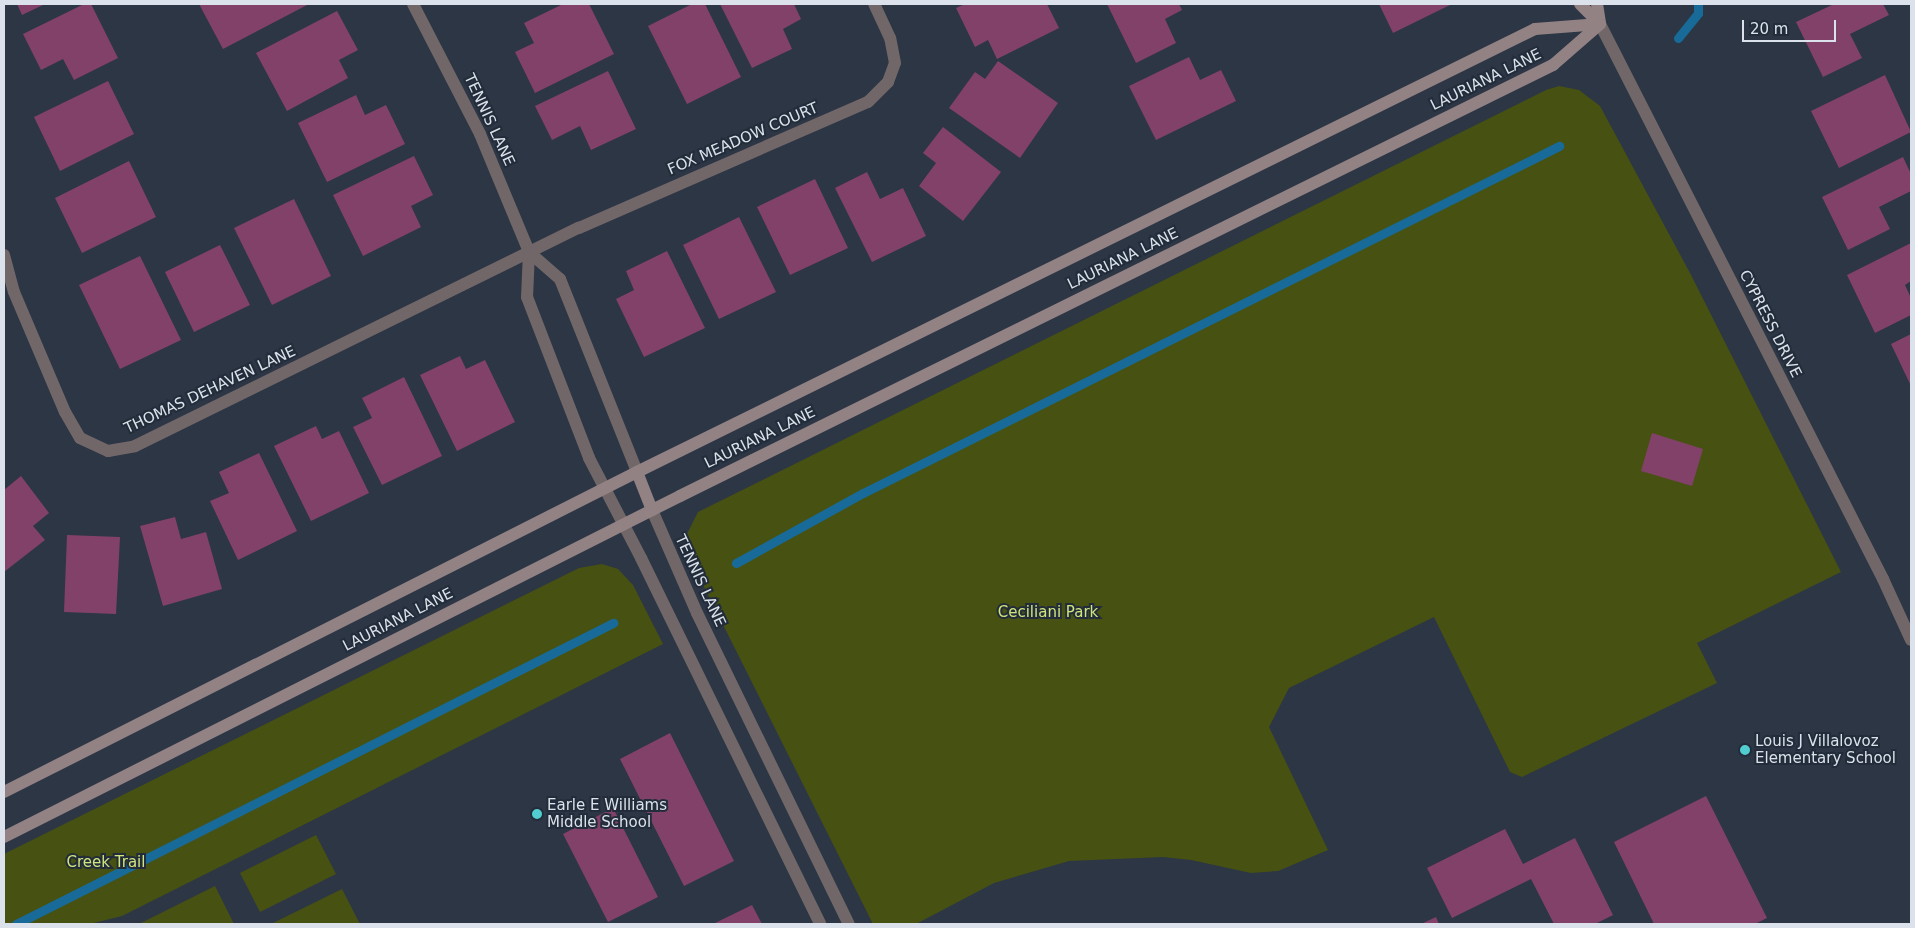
<!DOCTYPE html>
<html>
<head>
<meta charset="utf-8">
<style>
	body { margin:0 }
	#map { position:relative; width:1915px; height:928px; overflow:hidden; background:#2c3645; font-family:"DejaVu Sans",sans-serif }
	div>[style] { position:absolute }
	[style*='--x'] { left:calc(var(--x)*1px); top:calc(var(--y)*1px); width:calc(var(--w)*1px); rotate:calc(var(--a)*1deg) }
	.green>* { inset:0; background:#475112 }
	.stream>* { height:9px; margin:-4.5px; padding:0 4.5px; transform-origin:4.5px; border-radius:4.5px; background:#186b98 }
	.building>* { inset:0; background:#824168 }
	.street>* { height:12px; margin:-6px; padding:0 6px; transform-origin:6px; border-radius:6px; background:#726768 }
	.secondary>* { height:12px; margin:-6px; padding:0 6px; transform-origin:6px; border-radius:6px; background:#938284 }
	.dots>* { width:14px; height:14px; translate:-50% -50%; box-sizing:border-box; border:2px solid #222c3a; border-radius:50% }
	span { translate:-50% -50%; white-space:nowrap; text-align:center; line-height:1.15; -webkit-text-stroke:4px #222c3a; paint-order:stroke }
	.street-label { font-size:15px; color:#dbe2eb }
	.park-label { font-size:15px; color:#d1e57c }
	.poi-label { font-size:15px; color:#dbe2eb }
	.left { translate:0 -50%; text-align:left }
	.frame { position:absolute; inset:0; border:5px solid #dbe2eb; pointer-events:none }
	.scale { position:absolute; left:1742px; top:20px; width:94px; height:22px; box-sizing:border-box; border:2px solid #dbe2eb; border-top:0; padding-left:6px; font-size:15px; line-height:18px; white-space:nowrap; color:#dbe2eb; -webkit-text-stroke:4px #222c3a; paint-order:stroke }
</style>
</head>
<body>
<div id="map">
	<div class="green">
		<i style="clip-path:polygon(1559px 86px,1579px 90px,1600px 106px,1690px 273px,1841px 572px,1697px 643px,1717px 683px,1522px 777px,1510px 772px,1434px 617px,1289px 688px,1269px 727px,1328px 850px,1278px 871px,1251px 873px,1191px 860px,1163px 857px,1069px 861px,994px 883px,916px 924px,873px 924px,689px 557px,687px 534px,698px 512px,1546px 90px)"></i>
		<i style="clip-path:polygon(602px 564px,618px 569px,633px 585px,663px 644px,122px 916px,90px 924px,4px 924px,4px 854px,579px 568px)"></i>
		<i style="clip-path:polygon(316px 835px,336px 874px,260px 912px,240px 873px)"></i>
		<i style="clip-path:polygon(215px 886px,234px 924px,139px 924px)"></i>
		<i style="clip-path:polygon(342px 889px,360px 924px,271px 924px)"></i>
	</div>
	<div class="stream">
		<i style="--x:1678;--y:38;--w:32;--a:-51"></i>
		<i style="--x:1698;--y:13;--w:9;--a:-90"></i>
		<i style="--x:736;--y:563;--w:145;--a:-28.9"></i>
		<i style="--x:863;--y:493;--w:778;--a:-26.5"></i>
		<i style="--x:16;--y:924;--w:669;--a:-26.76"></i>
	</div>
	<div class="building">
		<i style="clip-path:polygon(17px 4px,45px 4px,22px 15px)"></i>
		<i style="clip-path:polygon(84px 4px,91px 4px,118px 58px,74px 80px,63px 59px,41px 70px,23px 34px)"></i>
		<i style="clip-path:polygon(199px 4px,309px 4px,223px 49px)"></i>
		<i style="clip-path:polygon(563px 4px,589px 4px,614px 54px,535px 93px,515px 52px,534px 43px,524px 23px)"></i>
		<i style="clip-path:polygon(692px 4px,705px 4px,741px 77px,687px 104px,648px 26px)"></i>
		<i style="clip-path:polygon(720px 4px,794px 4px,801px 19px,783px 29px,792px 49px,752px 68px)"></i>
		<i style="clip-path:polygon(965px 4px,1047px 4px,1059px 28px,997px 59px,988px 40px,975px 47px,956px 8px)"></i>
		<i style="clip-path:polygon(1107px 4px,1179px 4px,1182px 10px,1165px 19px,1176px 43px,1136px 63px)"></i>
		<i style="clip-path:polygon(1379px 4px,1452px 4px,1393px 33px)"></i>
		<i style="clip-path:polygon(1834px 4px,1883px 4px,1889px 15px,1850px 34px,1862px 58px,1823px 77px,1796px 22px)"></i>
		<i style="clip-path:polygon(337px 11px,358px 50px,339px 60px,348px 78px,287px 111px,256px 53px)"></i>
		<i style="clip-path:polygon(1189px 57px,1200px 80px,1221px 70px,1236px 101px,1156px 140px,1129px 86px)"></i>
		<i style="clip-path:polygon(998px 61px,1058px 103px,1020px 158px,949px 108px,975px 72px,985px 79px)"></i>
		<i style="clip-path:polygon(608px 71px,636px 129px,591px 150px,580px 126px,552px 140px,535px 106px)"></i>
		<i style="clip-path:polygon(1885px 75px,1911px 132px,1839px 168px,1811px 111px)"></i>
		<i style="clip-path:polygon(108px 81px,134px 134px,60px 171px,34px 117px)"></i>
		<i style="clip-path:polygon(356px 95px,365px 115px,386px 105px,405px 144px,327px 182px,298px 123px)"></i>
		<i style="clip-path:polygon(943px 127px,1001px 172px,963px 221px,919px 186px,936px 163px,923px 153px)"></i>
		<i style="clip-path:polygon(414px 156px,433px 195px,411px 206px,421px 227px,363px 256px,333px 195px)"></i>
		<i style="clip-path:polygon(1903px 157px,1911px 174px,1911px 191px,1879px 207px,1890px 229px,1848px 250px,1822px 197px)"></i>
		<i style="clip-path:polygon(129px 161px,156px 217px,82px 253px,55px 198px)"></i>
		<i style="clip-path:polygon(867px 172px,880px 199px,903px 188px,926px 236px,872px 262px,835px 188px)"></i>
		<i style="clip-path:polygon(815px 179px,848px 248px,790px 275px,757px 207px)"></i>
		<i style="clip-path:polygon(294px 199px,331px 276px,272px 305px,234px 228px)"></i>
		<i style="clip-path:polygon(739px 217px,776px 292px,719px 319px,683px 245px)"></i>
		<i style="clip-path:polygon(1911px 243px,1911px 281px,1905px 285px,1911px 298px,1911px 315px,1875px 333px,1847px 275px)"></i>
		<i style="clip-path:polygon(220px 245px,250px 305px,194px 332px,165px 272px)"></i>
		<i style="clip-path:polygon(667px 251px,705px 328px,644px 357px,616px 299px,634px 290px,626px 271px)"></i>
		<i style="clip-path:polygon(140px 256px,181px 340px,120px 369px,79px 285px)"></i>
		<i style="clip-path:polygon(1911px 334px,1911px 386px,1891px 344px)"></i>
		<i style="clip-path:polygon(460px 356px,466px 369px,485px 360px,515px 422px,457px 451px,420px 375px)"></i>
		<i style="clip-path:polygon(404px 377px,442px 456px,382px 485px,353px 427px,372px 418px,362px 398px)"></i>
		<i style="clip-path:polygon(316px 426px,322px 439px,339px 431px,369px 493px,311px 521px,274px 446px)"></i>
		<i style="clip-path:polygon(1652px 433px,1703px 449px,1692px 486px,1641px 471px)"></i>
		<i style="clip-path:polygon(259px 453px,297px 531px,238px 560px,210px 501px,229px 493px,219px 472px)"></i>
		<i style="clip-path:polygon(21px 476px,49px 513px,33px 526px,45px 540px,4px 572px,4px 490px)"></i>
		<i style="clip-path:polygon(175px 517px,181px 539px,206px 532px,222px 589px,163px 606px,140px 526px)"></i>
		<i style="clip-path:polygon(67px 535px,120px 537px,116px 614px,64px 612px)"></i>
		<i style="clip-path:polygon(670px 733px,734px 861px,684px 886px,620px 759px)"></i>
		<i style="clip-path:polygon(1706px 796px,1767px 918px,1755px 924px,1654px 924px,1614px 842px)"></i>
		<i style="clip-path:polygon(613px 808px,658px 897px,608px 922px,563px 834px)"></i>
		<i style="clip-path:polygon(1505px 829px,1523px 864px,1575px 838px,1613px 915px,1595px 924px,1554px 924px,1531px 879px,1452px 918px,1427px 868px)"></i>
		<i style="clip-path:polygon(752px 905px,762px 924px,713px 924px)"></i>
		<i style="clip-path:polygon(1436px 917px,1439px 924px,1421px 924px)"></i>
	</div>
	<div class="street">
		<i style="--x:413;--y:4;--w:146;--a:62.7"></i>
		<i style="--x:480;--y:134;--w:128;--a:67.4"></i>
		<i style="--x:529;--y:252;--w:41;--a:41.1"></i>
		<i style="--x:560;--y:279;--w:208;--a:68.2"></i>
		<i style="--x:1600;--y:24;--w:623;--a:62.98"></i>
		<i style="--x:1883;--y:579;--w:67;--a:65.3"></i>
		<i style="--x:529;--y:252;--w:45;--a:92.5"></i>
		<i style="--x:527;--y:297;--w:173;--a:68.9"></i>
		<i style="--x:589;--y:458;--w:113;--a:62.5"></i>
		<i style="--x:641;--y:558;--w:407;--a:63.9"></i>
		<i style="--x:4;--y:255;--w:38;--a:75"></i>
		<i style="--x:14;--y:292;--w:130;--a:67"></i>
		<i style="--x:65;--y:412;--w:30;--a:60"></i>
		<i style="--x:80;--y:438;--w:31;--a:25"></i>
		<i style="--x:108;--y:451;--w:27;--a:-10"></i>
		<i style="--x:135;--y:446;--w:495;--a:-26.2"></i>
		<i style="--x:579;--y:228;--w:315;--a:-23.6"></i>
		<i style="--x:868;--y:102;--w:28;--a:-45"></i>
		<i style="--x:888;--y:82;--w:20;--a:-70"></i>
		<i style="--x:895;--y:63;--w:25;--a:-101"></i>
		<i style="--x:890;--y:38;--w:38;--a:-115"></i>
		<i style="--x:652;--y:510;--w:112;--a:66.4"></i>
		<i style="--x:697;--y:613;--w:346;--a:64"></i>
	</div>
	<div class="secondary">
		<i style="--x:1580;--y:4;--w:28;--a:45"></i>
		<i style="--x:1597;--y:4;--w:20;--a:81"></i>
		<i style="--x:637;--y:472;--w:41;--a:68.5"></i>
		<i style="--x:4;--y:792;--w:709;--a:-26.82"></i>
		<i style="--x:637;--y:472;--w:1001;--a:-26.26"></i>
		<i style="--x:1535;--y:29;--w:65;--a:-4.4"></i>
		<i style="--x:4;--y:837;--w:757;--a:-26.77"></i>
		<i style="--x:680;--y:496;--w:974;--a:-26.28"></i>
		<i style="--x:1553;--y:65;--w:62;--a:-41.1"></i>
	</div>
	<div class="dots">
		<i style="left:1745px;top:750px;background:#52cdcf"></i>
		<i style="left:537px;top:814px;background:#52cdcf"></i>
	</div>
	<div class="street-label">
		<span style="left:1486px;top:80px;rotate:-26deg">LAURIANA LANE</span>
		<span style="left:489px;top:120px;rotate:65deg">TENNIS LANE</span>
		<span style="left:743px;top:139px;rotate:-23deg">FOX MEADOW COURT</span>
		<span style="left:1123px;top:259px;rotate:-26deg">LAURIANA LANE</span>
		<span style="left:1770px;top:324px;rotate:63deg">CYPRESS DRIVE</span>
		<span style="left:210px;top:390px;rotate:-25deg">THOMAS DEHAVEN LANE</span>
		<span style="left:760px;top:438px;rotate:-26deg">LAURIANA LANE</span>
		<span style="left:700px;top:581px;rotate:65deg">TENNIS LANE</span>
		<span style="left:398px;top:620px;rotate:-27deg">LAURIANA LANE</span>
	</div>
	<div class="park-label">
		<span style="left:1048px;top:613px">Ceciliani Park</span>
		<span style="left:106px;top:863px">Creek Trail</span>
	</div>
	<div class="poi-label">
		<span class="left" style="left:1755px;top:750px">Louis J Villalovoz<br>Elementary School</span>
		<span class="left" style="left:547px;top:814px">Earle E Williams<br>Middle School</span>
	</div>
	<div class="frame"></div>
	<div class="scale">20 m</div>
</div>
</body>
</html>
